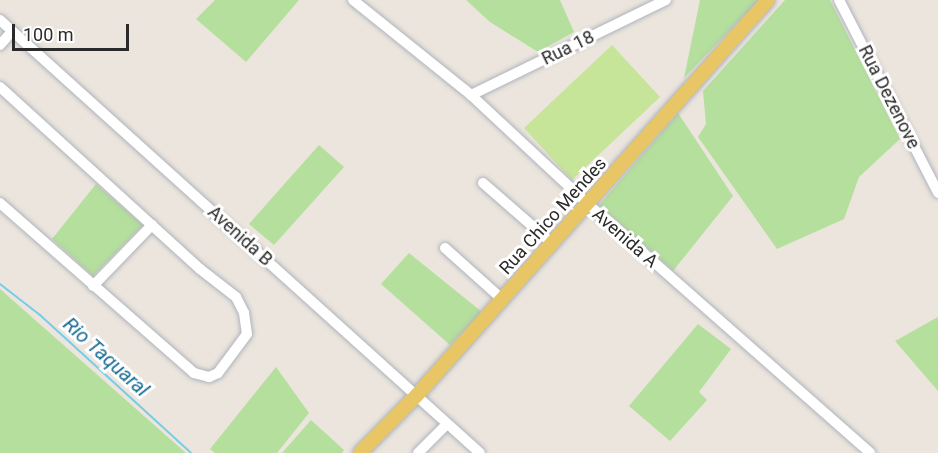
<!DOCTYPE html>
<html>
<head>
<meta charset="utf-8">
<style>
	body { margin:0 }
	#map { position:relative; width:938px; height:453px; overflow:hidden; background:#ebe5dd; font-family:Roboto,sans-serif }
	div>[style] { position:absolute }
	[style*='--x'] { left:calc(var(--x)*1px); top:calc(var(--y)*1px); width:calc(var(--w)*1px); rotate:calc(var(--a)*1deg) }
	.green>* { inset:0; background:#b5df9d }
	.pitch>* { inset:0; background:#c7e599 }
	.stream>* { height:2px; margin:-1px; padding:0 1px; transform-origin:1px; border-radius:1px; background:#76cde7 }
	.roads { filter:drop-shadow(0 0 2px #b0b4bd) drop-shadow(0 0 2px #b0b4bd) }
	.minor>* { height:10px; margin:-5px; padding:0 5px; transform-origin:5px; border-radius:5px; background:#fff }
	.major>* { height:14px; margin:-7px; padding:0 7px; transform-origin:7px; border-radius:7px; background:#e8c665 }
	span { translate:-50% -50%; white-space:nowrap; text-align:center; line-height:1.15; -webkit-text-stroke:6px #fff; paint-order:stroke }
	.street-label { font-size:18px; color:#2a2a2a }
	.water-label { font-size:20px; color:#156c93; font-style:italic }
	.scale { position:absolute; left:12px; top:24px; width:117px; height:27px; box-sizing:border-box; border:3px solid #2a2a2a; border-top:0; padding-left:8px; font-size:18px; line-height:21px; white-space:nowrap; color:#2a2a2a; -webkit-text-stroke:4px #fff; paint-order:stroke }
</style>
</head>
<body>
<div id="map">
	<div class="green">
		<i style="clip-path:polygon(215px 0,299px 0,246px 62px,196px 19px)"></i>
		<i style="clip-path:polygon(466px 0,560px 0,574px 32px,538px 52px,490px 22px)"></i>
		<i style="clip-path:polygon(700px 0,759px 0,684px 78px)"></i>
		<i style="clip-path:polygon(785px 0,830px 0,900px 139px,859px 177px,844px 219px,777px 249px,698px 137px,706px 124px,703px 91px)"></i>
		<i style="clip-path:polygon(678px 113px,733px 196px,673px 271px,599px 205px)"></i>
		<i style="clip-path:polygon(319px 145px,344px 167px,274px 245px,249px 224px)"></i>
		<i style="clip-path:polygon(96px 184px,143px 225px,93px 276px,52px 239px)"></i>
		<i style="clip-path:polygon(409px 253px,482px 312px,450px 345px,381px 284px)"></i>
		<i style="clip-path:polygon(0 289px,186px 453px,0 453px)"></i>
		<i style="clip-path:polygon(938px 317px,938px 391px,895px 341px)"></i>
		<i style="clip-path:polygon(698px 324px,731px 349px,699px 392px,707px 400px,670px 441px,629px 406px)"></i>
		<i style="clip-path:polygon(276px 367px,309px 413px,277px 453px,215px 453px,210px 449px)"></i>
		<i style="clip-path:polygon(311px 420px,344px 450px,342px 453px,282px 453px)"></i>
	</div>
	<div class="pitch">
		<i style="clip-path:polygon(612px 45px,660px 97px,572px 180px,524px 128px)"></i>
	</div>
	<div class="stream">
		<i style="--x:0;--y:284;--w:51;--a:37.8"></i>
		<i style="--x:40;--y:315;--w:205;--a:42.4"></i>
	</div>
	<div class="roads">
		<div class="minor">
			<i style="--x:353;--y:0;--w:151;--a:38.8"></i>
			<i style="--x:471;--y:95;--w:160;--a:43"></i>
			<i style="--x:588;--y:204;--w:376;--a:41.4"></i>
			<i style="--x:839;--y:0;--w:217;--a:62.8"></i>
			<i style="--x:0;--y:20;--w:646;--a:42.05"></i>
			<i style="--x:0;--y:45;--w:18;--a:-49"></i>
			<i style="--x:0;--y:87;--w:270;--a:42.3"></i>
			<i style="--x:200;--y:269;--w:46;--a:37.9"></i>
			<i style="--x:236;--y:297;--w:18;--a:63"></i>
			<i style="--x:244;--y:313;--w:21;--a:82"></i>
			<i style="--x:247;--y:334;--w:49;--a:126.6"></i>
			<i style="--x:218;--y:373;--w:10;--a:156"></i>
			<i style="--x:209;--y:377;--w:16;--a:-165"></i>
			<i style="--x:194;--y:373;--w:258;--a:-138.8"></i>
			<i style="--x:471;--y:95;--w:217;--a:-26"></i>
			<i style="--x:483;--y:183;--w:93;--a:41.1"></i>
			<i style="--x:445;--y:248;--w:78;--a:41.9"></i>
			<i style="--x:93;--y:286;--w:85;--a:-46"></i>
			<i style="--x:418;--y:453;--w:41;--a:-45"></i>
		</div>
		<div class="major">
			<i style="--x:360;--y:453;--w:81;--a:-45.5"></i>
			<i style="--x:417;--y:395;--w:528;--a:-48.38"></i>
		</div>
	</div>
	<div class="street-label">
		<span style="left:568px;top:48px;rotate:-26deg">Rua 18</span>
		<span style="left:889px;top:97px;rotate:63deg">Rua Dezenove</span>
		<span style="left:553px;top:216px;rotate:-48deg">Rua Chico Mendes</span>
		<span style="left:240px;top:236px;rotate:42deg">Avenida B</span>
		<span style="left:625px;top:238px;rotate:41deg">Avenida A</span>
	</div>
	<div class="water-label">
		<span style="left:106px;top:357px;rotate:42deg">Rio Taquaral</span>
	</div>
	<div class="scale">100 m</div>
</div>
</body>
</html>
